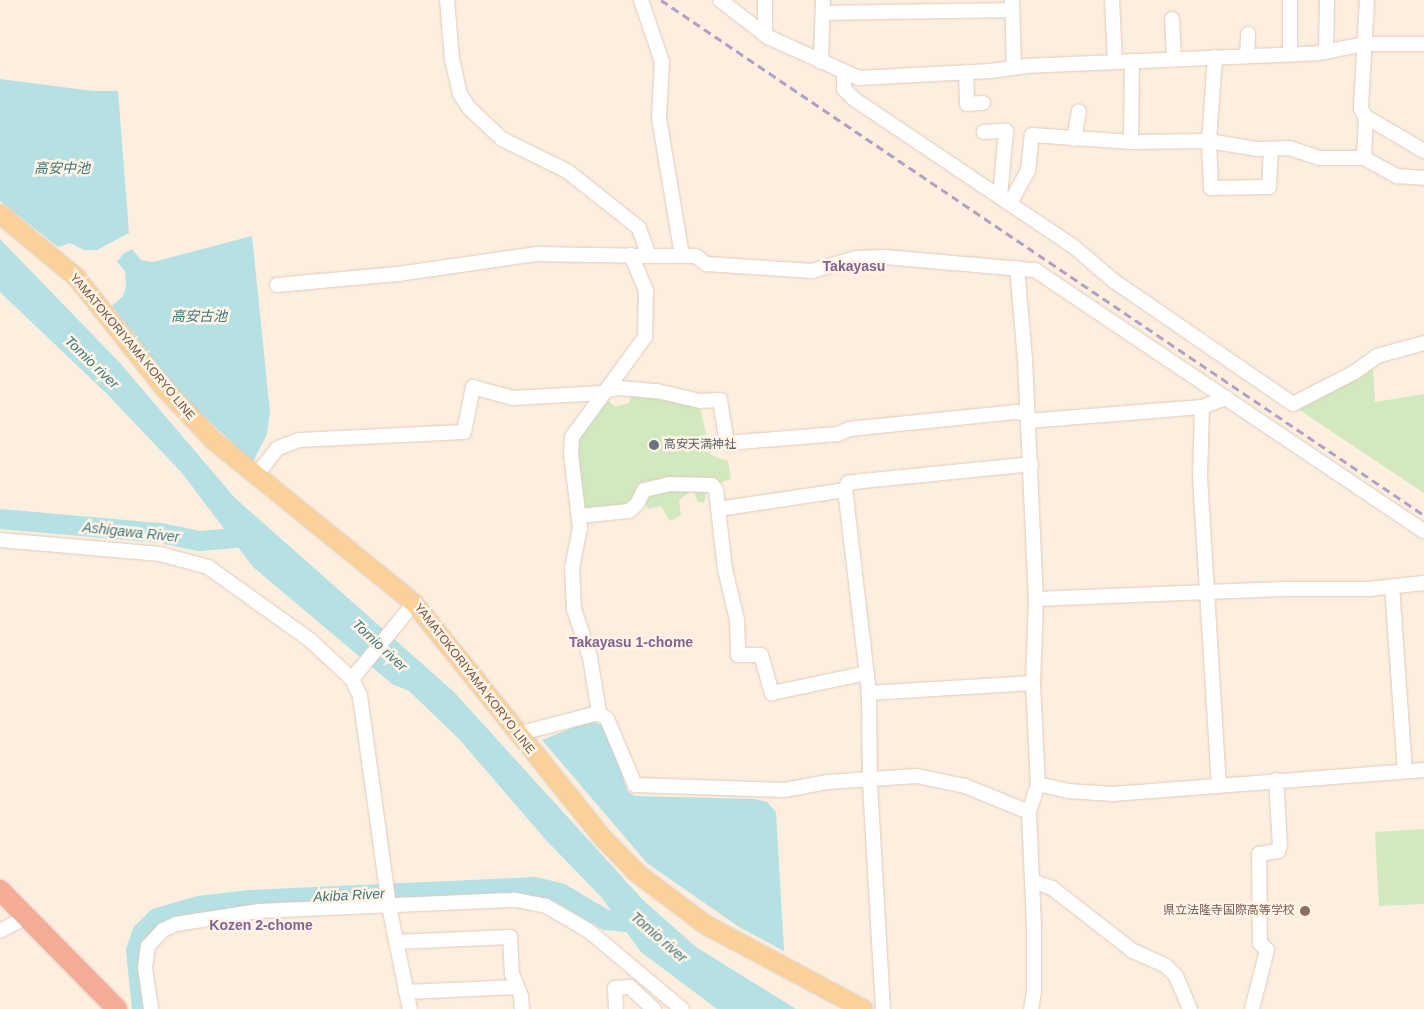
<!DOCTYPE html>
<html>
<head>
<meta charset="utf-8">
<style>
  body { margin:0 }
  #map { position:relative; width:1424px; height:1009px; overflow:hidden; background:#fcefe0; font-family:Arial,"Noto Sans JP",sans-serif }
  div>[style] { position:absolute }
  .green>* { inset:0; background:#d2e8bf }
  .water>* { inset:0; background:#b5e0e4 }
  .river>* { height:20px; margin:-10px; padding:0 10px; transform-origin:10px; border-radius:10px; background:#b5e0e4 }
  .roads { filter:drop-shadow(0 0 1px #dfcbbc) drop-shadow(0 0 1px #dfcbbc) }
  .minor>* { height:14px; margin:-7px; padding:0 7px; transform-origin:7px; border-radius:7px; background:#fff }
  .major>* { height:18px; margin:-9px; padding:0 9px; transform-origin:9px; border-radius:9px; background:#fad198 }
  .highway>* { height:20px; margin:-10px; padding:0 10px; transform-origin:10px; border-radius:10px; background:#f6ab97 }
  .rail>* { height:3px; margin-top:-1.5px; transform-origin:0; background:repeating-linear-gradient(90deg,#b1a0c4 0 8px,transparent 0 13px) }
  .dots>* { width:14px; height:14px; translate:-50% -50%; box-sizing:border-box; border:2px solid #fff4e5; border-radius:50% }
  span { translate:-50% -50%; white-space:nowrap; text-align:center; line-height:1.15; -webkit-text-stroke:5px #fff4e5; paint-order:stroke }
  .street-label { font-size:12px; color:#725548 }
  .worship-label { font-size:12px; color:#5b616d }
  .left { translate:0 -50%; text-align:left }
  .education-label { font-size:12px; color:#785e54 }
  .right { translate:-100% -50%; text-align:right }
  .water-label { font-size:14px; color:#3f777f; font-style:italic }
  .neighbourhood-label { font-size:14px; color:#826395; font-weight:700 }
</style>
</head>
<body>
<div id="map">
  <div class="green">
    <i style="clip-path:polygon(1373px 369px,1375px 402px,1424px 394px,1424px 493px,1295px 407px)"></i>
    <i style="clip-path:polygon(632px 396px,699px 403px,711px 455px,728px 461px,731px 479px,720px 483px,711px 476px,704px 503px,698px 502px,693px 490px,679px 500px,681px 515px,670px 521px,661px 506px,648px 509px,639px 492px,623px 508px,581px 512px,576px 451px,580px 438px,608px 400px,615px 407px,629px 403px)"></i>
    <i style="clip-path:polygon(1424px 829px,1424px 904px,1379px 906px,1375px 832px)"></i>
  </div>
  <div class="water">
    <i style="clip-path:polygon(0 79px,93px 91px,118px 91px,129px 233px,97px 250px,84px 250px,70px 243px,58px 247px,0 201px)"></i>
    <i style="clip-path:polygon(252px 236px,270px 412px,267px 434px,253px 462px,180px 394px,112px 306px,123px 296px,126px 286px,125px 271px,117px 262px,123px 254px,132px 249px,141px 260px,153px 262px)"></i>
    <i style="clip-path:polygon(0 239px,120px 363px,235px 498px,454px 692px,643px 900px,696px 947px,796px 1009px,717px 1009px,641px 952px,602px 898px,546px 840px,459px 739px,409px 691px,392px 684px,253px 567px,182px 473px,108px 395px,0 292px)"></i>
    <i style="clip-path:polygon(590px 721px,605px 726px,628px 792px,635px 796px,755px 799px,767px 802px,776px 812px,784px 951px,739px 927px,647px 863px,542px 740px)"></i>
  </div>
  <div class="river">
    <i style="left:0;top:519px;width:162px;rotate:5deg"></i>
    <i style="left:161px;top:533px;width:40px;rotate:12deg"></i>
    <i style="left:200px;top:541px;width:60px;rotate:-4.8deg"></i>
    <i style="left:142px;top:1009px;width:58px;rotate:-95.9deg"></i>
    <i style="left:136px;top:951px;width:19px;rotate:-72deg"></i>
    <i style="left:142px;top:933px;width:21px;rotate:-45deg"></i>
    <i style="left:157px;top:918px;width:44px;rotate:-15.9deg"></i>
    <i style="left:199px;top:906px;width:51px;rotate:-6.7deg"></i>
    <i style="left:250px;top:900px;width:284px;rotate:-2.6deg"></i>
    <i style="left:534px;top:887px;width:27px;rotate:13deg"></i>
    <i style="left:560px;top:893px;width:53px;rotate:30.4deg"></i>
    <i style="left:606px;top:920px;width:18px;rotate:6deg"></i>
    <i style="left:624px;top:922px;width:10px;rotate:-29deg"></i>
  </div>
  <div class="roads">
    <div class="minor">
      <i style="left:641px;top:0;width:65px;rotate:71.3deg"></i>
      <i style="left:662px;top:62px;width:56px;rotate:93.1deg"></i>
      <i style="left:659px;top:118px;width:140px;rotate:80.5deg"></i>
      <i style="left:720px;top:0;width:61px;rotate:37.6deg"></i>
      <i style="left:768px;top:37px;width:100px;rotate:24.3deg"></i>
      <i style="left:859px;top:78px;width:132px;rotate:-3deg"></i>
      <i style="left:991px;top:71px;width:34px;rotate:-8deg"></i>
      <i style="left:1025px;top:66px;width:293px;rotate:-2.5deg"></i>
      <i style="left:1318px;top:53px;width:48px;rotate:-10.8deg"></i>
      <i style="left:1365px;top:44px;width:59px"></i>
      <i style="left:765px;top:0;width:35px;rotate:90deg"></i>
      <i style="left:1012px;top:0;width:67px;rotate:88.3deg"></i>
      <i style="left:1112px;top:0;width:62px;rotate:87.2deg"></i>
      <i style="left:1367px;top:0;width:109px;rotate:93.2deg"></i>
      <i style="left:1361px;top:109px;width:9px;rotate:58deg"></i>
      <i style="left:1366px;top:117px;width:67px;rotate:30.4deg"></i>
      <i style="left:823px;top:13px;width:189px;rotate:-0.9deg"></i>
      <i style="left:1172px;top:19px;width:40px;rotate:87.1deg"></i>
      <i style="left:1326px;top:52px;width:52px;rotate:-88.9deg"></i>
      <i style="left:1290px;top:54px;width:54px;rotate:-90deg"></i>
      <i style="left:1247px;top:56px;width:22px;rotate:-87deg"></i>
      <i style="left:1215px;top:57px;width:84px;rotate:94.1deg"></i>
      <i style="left:1209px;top:141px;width:47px;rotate:87.6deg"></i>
      <i style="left:1211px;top:188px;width:58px;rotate:-1deg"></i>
      <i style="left:1269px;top:187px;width:38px;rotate:-87deg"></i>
      <i style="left:821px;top:62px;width:62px;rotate:-88.2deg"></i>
      <i style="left:844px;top:72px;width:17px;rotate:90deg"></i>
      <i style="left:844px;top:89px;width:14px;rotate:45deg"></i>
      <i style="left:854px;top:99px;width:264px;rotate:33.9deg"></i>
      <i style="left:1073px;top:246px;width:54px;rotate:40.5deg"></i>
      <i style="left:1114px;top:281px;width:217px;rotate:34.5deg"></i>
      <i style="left:1293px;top:404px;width:70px;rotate:-27.3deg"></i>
      <i style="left:1355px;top:372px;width:27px;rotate:-36deg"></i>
      <i style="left:1377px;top:356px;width:49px;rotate:-15.5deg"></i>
      <i style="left:966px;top:72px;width:32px;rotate:88deg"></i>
      <i style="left:967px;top:104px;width:16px;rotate:-4deg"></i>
      <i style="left:984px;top:132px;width:22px;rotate:-3deg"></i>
      <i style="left:1006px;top:131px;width:66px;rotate:95.2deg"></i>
      <i style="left:1074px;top:139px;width:28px;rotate:-80deg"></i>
      <i style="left:1131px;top:142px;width:81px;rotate:-89.3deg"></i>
      <i style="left:1364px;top:158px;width:41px;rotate:-87.2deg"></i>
      <i style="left:1010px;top:203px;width:37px;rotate:-61deg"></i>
      <i style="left:1028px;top:171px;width:36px;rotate:-84deg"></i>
      <i style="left:1032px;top:135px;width:99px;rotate:4deg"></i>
      <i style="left:1131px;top:142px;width:78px;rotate:-0.7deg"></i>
      <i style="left:1209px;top:141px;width:49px;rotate:9.5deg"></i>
      <i style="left:1257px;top:149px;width:32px;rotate:-2deg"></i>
      <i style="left:1289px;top:148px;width:32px;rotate:18deg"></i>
      <i style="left:1319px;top:158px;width:45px"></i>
      <i style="left:1364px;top:158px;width:38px;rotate:29deg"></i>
      <i style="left:1397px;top:176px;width:27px;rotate:4deg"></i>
      <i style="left:631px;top:255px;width:39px;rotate:67deg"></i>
      <i style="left:646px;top:291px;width:46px;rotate:91.2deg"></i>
      <i style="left:645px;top:337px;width:124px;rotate:126.1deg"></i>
      <i style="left:572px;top:437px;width:17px;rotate:93deg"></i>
      <i style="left:571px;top:454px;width:75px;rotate:83.1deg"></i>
      <i style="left:580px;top:528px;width:41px;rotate:101.3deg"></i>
      <i style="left:572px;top:568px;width:41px;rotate:87.2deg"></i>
      <i style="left:574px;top:609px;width:51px;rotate:71.6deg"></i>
      <i style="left:590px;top:657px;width:57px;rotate:80.9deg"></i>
      <i style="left:599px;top:713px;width:10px;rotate:37deg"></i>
      <i style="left:607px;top:719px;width:72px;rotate:67deg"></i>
      <i style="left:635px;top:785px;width:149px;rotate:1.9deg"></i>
      <i style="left:784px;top:790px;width:45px;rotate:-10.3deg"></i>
      <i style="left:828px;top:782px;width:89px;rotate:-3.9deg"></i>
      <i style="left:917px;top:776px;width:49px;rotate:11.8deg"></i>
      <i style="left:965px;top:786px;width:69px;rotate:22.1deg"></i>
      <i style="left:649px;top:256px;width:47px"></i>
      <i style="left:696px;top:256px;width:13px;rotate:39deg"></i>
      <i style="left:706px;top:264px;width:106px;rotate:3.8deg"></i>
      <i style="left:812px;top:271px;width:46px;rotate:-16.5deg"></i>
      <i style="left:856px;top:258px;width:29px;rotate:-2deg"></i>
      <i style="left:885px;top:257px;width:151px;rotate:5deg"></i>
      <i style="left:1035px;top:270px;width:468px;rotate:33.9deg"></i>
      <i style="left:1017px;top:268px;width:91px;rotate:85deg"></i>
      <i style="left:1025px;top:359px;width:240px;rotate:87.4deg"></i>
      <i style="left:1036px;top:599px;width:84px;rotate:92deg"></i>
      <i style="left:1033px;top:683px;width:101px;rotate:87.2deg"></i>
      <i style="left:1038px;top:784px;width:29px;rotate:108deg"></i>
      <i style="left:1029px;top:812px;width:116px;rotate:87.5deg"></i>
      <i style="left:1034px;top:928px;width:63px;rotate:90deg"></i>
      <i style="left:1034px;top:991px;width:18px;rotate:99deg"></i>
      <i style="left:277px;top:285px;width:121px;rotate:-5.2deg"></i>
      <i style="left:398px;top:274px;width:139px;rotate:-8.2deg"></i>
      <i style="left:536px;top:254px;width:113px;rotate:1deg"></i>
      <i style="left:649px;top:256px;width:30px;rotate:-110deg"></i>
      <i style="left:639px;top:228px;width:92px;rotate:-141.6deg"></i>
      <i style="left:567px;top:171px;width:72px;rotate:-153.8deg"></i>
      <i style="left:502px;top:139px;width:45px;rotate:-136.8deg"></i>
      <i style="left:469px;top:108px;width:17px;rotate:-123deg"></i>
      <i style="left:460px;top:94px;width:37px;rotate:-103deg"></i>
      <i style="left:452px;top:58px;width:58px;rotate:-94.9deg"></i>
      <i style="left:607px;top:390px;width:12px;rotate:-9deg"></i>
      <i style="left:619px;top:388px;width:38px;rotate:5deg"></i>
      <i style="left:657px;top:391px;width:44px;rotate:13.1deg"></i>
      <i style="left:700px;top:401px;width:20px;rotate:-3deg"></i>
      <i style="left:720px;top:400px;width:44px;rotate:80.8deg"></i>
      <i style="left:727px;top:443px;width:111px;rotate:-4.6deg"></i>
      <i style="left:838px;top:434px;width:12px;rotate:-24deg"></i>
      <i style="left:849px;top:429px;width:167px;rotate:-5.8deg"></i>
      <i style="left:1015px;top:412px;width:13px;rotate:9deg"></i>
      <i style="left:1202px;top:407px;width:70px;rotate:91.6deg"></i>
      <i style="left:1200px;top:477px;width:308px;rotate:86.5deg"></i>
      <i style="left:1028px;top:421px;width:175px;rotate:-4.6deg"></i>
      <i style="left:1202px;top:407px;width:26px;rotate:-21deg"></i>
      <i style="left:255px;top:477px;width:37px;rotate:-52deg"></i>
      <i style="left:278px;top:448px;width:22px;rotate:-21deg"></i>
      <i style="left:299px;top:440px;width:165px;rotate:-2.8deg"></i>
      <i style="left:464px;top:432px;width:46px;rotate:-78.7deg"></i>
      <i style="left:473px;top:387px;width:41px;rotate:15.4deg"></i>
      <i style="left:513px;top:398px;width:90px;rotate:-3.2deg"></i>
      <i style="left:718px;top:509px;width:128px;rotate:-8.5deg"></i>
      <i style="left:579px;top:516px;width:50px;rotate:-5.7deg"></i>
      <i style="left:629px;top:511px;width:11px;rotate:-41deg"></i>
      <i style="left:637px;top:504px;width:16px;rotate:-63deg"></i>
      <i style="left:644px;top:490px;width:26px;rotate:-13deg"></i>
      <i style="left:669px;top:484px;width:43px;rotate:1.3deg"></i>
      <i style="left:712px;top:485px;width:6px;rotate:51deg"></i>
      <i style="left:716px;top:490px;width:80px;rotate:83.5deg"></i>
      <i style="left:725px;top:569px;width:52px;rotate:76.8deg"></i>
      <i style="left:737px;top:620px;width:35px;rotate:88deg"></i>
      <i style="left:738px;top:655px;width:23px"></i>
      <i style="left:761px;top:655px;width:40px;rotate:74deg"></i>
      <i style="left:772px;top:693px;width:97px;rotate:-11.9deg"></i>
      <i style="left:0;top:540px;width:161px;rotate:5deg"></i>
      <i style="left:160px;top:554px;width:50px;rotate:15.2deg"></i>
      <i style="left:208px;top:567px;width:125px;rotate:35.6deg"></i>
      <i style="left:310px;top:640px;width:57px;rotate:42.9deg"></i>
      <i style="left:352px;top:679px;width:19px;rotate:65deg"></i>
      <i style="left:360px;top:696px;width:212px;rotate:82.1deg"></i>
      <i style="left:389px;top:906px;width:105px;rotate:78.5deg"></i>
      <i style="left:1392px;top:586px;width:185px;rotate:86deg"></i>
      <i style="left:1036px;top:599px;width:253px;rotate:-2.3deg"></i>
      <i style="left:1289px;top:589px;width:80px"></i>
      <i style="left:1369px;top:589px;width:55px;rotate:-6.2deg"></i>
      <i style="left:352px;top:679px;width:98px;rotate:-50.8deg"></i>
      <i style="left:869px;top:693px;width:164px;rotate:-3.5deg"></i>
      <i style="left:517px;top:734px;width:85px;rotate:-14.4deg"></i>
      <i style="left:1038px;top:784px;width:31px;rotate:13deg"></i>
      <i style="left:1068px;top:791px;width:45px;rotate:3.8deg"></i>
      <i style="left:1113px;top:794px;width:312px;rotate:-4.4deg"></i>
      <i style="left:1032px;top:881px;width:21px;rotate:19deg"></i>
      <i style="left:1052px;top:888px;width:103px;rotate:37.9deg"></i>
      <i style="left:1133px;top:951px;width:36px;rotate:24deg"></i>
      <i style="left:1166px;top:966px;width:14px;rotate:45deg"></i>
      <i style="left:1176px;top:976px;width:36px;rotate:67deg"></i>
      <i style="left:0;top:931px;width:30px;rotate:-28deg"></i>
      <i style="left:396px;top:942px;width:114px;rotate:-2.5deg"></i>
      <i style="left:510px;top:937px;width:37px;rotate:87deg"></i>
      <i style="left:512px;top:974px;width:24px;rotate:68deg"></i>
      <i style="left:521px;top:996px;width:13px;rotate:86deg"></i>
      <i style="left:406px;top:992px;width:111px;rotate:-2.6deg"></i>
      <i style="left:151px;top:1009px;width:42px;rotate:-98.1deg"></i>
      <i style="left:145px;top:967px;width:21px;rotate:-82deg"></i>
      <i style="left:148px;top:946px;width:22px;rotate:-47deg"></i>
      <i style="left:163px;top:930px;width:14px;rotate:-25deg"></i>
      <i style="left:176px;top:924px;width:84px;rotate:-8.9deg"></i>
      <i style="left:259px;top:911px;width:257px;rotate:-2.5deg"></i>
      <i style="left:516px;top:900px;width:31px;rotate:11deg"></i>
      <i style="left:546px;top:906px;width:50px;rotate:30.2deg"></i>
      <i style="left:589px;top:931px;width:121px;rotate:40deg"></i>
      <i style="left:616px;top:1009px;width:21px;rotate:-93deg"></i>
      <i style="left:615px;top:988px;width:15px;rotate:-4deg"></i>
      <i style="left:630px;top:987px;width:33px;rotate:43deg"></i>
      <i style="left:883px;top:1009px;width:228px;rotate:-93.3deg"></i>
      <i style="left:870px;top:781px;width:88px;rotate:-90.7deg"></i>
      <i style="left:869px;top:693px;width:204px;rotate:-96.7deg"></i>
      <i style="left:845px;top:490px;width:8px;rotate:-67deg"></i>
      <i style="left:848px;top:483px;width:14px;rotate:-8deg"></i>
      <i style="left:862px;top:481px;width:170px;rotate:-5.7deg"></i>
      <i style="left:1252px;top:1009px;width:61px;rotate:-75.7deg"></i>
      <i style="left:1267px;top:950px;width:10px;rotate:-135deg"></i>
      <i style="left:1260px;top:943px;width:89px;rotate:-90.6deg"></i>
      <i style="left:1259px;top:854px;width:19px;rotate:-9deg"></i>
      <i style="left:1278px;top:851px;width:6px;rotate:-72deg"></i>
      <i style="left:1280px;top:845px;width:65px;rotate:-93.5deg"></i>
    </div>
    <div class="major">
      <i style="left:0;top:214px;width:99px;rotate:39.7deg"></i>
      <i style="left:76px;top:277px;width:142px;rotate:51.6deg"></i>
      <i style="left:164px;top:388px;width:73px;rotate:46.7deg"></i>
      <i style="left:214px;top:441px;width:257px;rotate:39deg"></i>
      <i style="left:414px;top:603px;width:303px;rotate:51.2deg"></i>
      <i style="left:604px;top:839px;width:49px;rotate:45.8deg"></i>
      <i style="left:638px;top:874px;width:85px;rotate:36.9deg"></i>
      <i style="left:706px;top:925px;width:178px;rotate:28.1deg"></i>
    </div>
    <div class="highway">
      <i style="left:0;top:890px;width:167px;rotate:45.5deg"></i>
    </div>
  </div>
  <div class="rail">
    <i style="left:661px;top:0;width:921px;rotate:34.02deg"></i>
  </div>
  <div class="dots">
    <i style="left:654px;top:445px;background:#6b7280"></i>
    <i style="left:1305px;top:911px;background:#8d6e63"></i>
  </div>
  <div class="street-label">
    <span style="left:132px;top:347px;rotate:50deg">YAMATOKORIYAMA KORYO LINE</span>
    <span style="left:474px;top:679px;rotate:52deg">YAMATOKORIYAMA KORYO LINE</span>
  </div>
  <div class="worship-label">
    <span class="left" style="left:664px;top:445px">高安天満神社</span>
  </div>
  <div class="education-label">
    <span class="right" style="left:1295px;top:911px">県立法隆寺国際高等学校</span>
  </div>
  <div class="water-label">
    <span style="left:62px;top:168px">高安中池</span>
    <span style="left:199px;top:316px">高安古池</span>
    <span style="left:92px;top:362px;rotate:44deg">Tomio river</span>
    <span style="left:131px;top:532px;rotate:6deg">Ashigawa River</span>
    <span style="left:380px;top:645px;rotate:43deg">Tomio river</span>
    <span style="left:349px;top:895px;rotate:-3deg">Akiba River</span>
    <span style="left:659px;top:937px;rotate:41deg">Tomio river</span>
  </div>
  <div class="neighbourhood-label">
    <span style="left:854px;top:266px">Takayasu</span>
    <span style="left:631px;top:642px">Takayasu 1-chome</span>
    <span style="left:261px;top:925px">Kozen 2-chome</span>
  </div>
</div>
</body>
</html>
